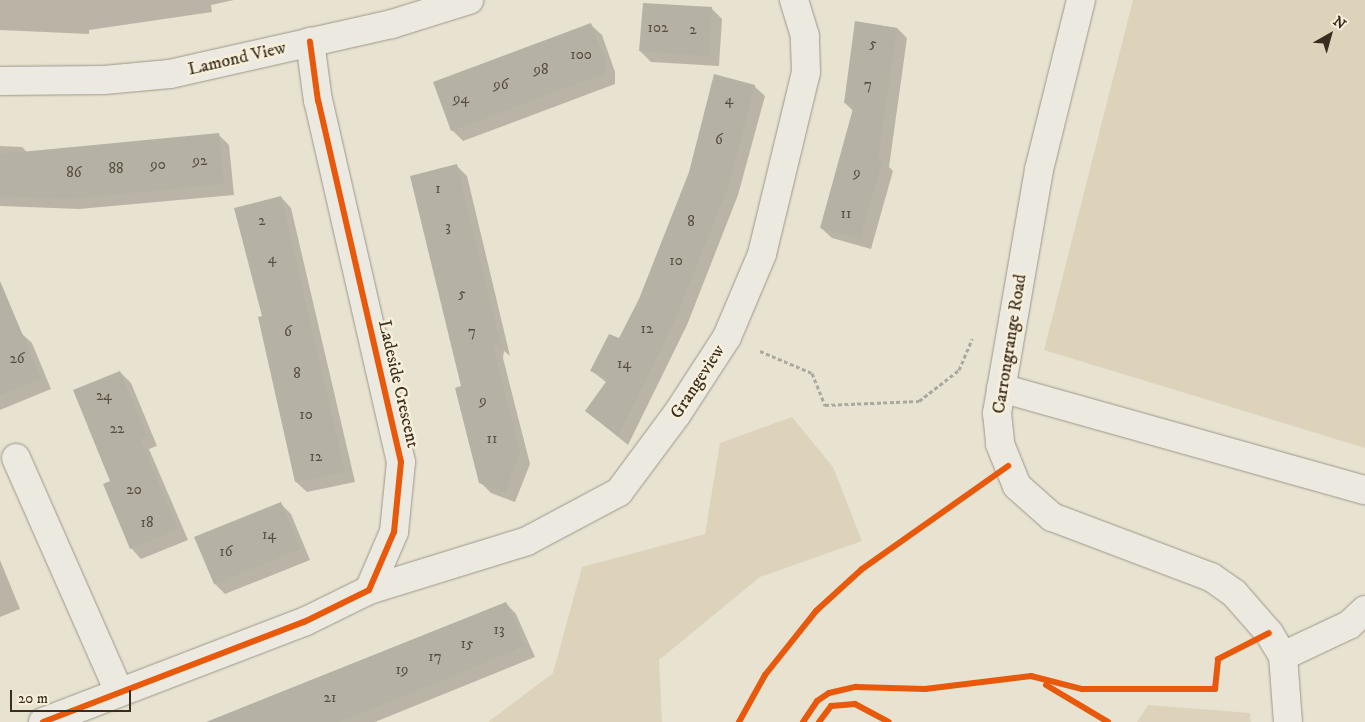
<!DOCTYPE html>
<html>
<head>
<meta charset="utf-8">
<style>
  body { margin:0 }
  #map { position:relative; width:1365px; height:722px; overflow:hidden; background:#e8e2d0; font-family:"IM FELL DW Pica",serif }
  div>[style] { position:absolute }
  .green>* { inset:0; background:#ddd3bb }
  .shadow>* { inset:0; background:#0003 }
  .building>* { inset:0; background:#b6b1a5 }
  .path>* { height:3px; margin-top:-1.5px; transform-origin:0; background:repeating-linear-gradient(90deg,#aca8a0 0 4px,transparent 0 6.5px) }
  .roads { filter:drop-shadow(0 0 1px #9c978b) drop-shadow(0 0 1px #9c978b) }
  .minor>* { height:28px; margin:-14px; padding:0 14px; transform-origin:14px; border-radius:14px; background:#ece9e0 }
  .cycleway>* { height:6px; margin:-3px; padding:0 3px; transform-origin:3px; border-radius:3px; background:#e8590c }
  span { translate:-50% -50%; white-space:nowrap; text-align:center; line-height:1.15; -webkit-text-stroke:5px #f7efd9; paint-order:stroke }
  .number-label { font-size:15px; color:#594d40 }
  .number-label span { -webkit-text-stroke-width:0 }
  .street-label { font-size:18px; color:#3a2c1e }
  .north { position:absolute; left:1305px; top:10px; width:50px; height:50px; -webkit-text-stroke:4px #f7efd9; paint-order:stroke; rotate:38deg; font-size:14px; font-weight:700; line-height:20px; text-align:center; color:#3a2c1e }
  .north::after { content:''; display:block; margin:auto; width:18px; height:22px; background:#3a2c1e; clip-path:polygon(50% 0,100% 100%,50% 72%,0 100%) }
  .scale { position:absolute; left:10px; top:690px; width:121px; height:22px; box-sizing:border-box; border:2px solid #3a2c1e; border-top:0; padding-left:6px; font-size:15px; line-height:18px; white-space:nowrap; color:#3a2c1e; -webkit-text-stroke:4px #f7efd9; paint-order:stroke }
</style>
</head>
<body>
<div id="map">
  <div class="green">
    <i style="clip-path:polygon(1133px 0,1365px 0,1365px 448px,1044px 350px)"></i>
    <i style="clip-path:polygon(792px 417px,833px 467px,862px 541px,760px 577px,659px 660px,662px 722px,488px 722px,553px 673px,582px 567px,705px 534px,720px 443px)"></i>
    <i style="clip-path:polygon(1148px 705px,1250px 713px,1251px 722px,1137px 722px)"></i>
  </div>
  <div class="shadow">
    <i style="clip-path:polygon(0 0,234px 0,211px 5px,212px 12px,89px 30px,89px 34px,0 30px)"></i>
    <i style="clip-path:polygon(711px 8px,722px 19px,719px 66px,651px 62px,640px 51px)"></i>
    <i style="clip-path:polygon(857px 22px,897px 28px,907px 38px,889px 167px,893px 171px,871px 249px,832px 238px,821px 228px,854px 112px,845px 103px)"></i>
    <i style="clip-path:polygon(591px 25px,602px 35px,615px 72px,615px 84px,463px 141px,452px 130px)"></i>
    <i style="clip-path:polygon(754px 86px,765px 96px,738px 195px,687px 325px,628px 445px,586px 411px,607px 383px,592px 371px,620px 340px)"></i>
    <i style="clip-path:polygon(218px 134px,229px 145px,234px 195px,79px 209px,0 206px,0 146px,22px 147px,28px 153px)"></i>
    <i style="clip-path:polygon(456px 165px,467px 176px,510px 356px,504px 351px,503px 358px,530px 464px,515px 502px,491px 493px,480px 482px,463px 387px)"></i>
    <i style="clip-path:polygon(281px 197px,291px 208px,355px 482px,307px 492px,296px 482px,259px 318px,263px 317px)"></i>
    <i style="clip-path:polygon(21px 333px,32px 343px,51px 389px,0 410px,0 342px)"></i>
    <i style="clip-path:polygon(120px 372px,131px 383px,157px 446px,149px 449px,188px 540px,141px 559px,131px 548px,112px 482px)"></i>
    <i style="clip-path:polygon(281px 504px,291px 514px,310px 560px,225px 594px,215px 584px,196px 538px)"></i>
    <i style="clip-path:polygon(0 560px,20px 609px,0 617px)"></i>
    <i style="clip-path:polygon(506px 603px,516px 614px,535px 657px,375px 722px,212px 722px)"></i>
  </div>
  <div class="building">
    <i style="clip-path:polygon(643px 3px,712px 7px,709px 56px,639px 51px)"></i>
    <i style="clip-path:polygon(855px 21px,897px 28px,878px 158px,883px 159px,860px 239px,820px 228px,854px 105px,844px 103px)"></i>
    <i style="clip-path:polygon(591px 23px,605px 60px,605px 73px,451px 131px,433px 82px)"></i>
    <i style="clip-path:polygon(714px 74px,755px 85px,729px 185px,677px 315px,618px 436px,585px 411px,608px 379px,590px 371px,609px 334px,619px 338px,639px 299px,689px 172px)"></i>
    <i style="clip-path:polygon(219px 133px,224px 184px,68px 199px,0 196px,0 154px)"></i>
    <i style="clip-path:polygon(457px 164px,501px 347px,494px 342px,493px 347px,520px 452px,505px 493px,479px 483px,455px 388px,461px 386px,410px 176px)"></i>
    <i style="clip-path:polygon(281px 196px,345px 472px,295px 482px,258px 317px,262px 316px,234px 208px)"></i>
    <i style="clip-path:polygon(0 281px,41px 378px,0 395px)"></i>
    <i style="clip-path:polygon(120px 371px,147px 436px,140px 439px,178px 529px,130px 549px,103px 484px,110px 481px,73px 390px)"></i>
    <i style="clip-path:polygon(281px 502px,300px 549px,214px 584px,194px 537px)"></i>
    <i style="clip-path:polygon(506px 602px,525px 646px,396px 699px,338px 722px,206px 722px)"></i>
  </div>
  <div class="path">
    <i style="left:760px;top:351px;width:56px;rotate:22.9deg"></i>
    <i style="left:812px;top:373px;width:35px;rotate:68deg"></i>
    <i style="left:825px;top:405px;width:94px;rotate:-2.4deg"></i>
    <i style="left:919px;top:401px;width:51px;rotate:-37.8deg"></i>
    <i style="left:959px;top:370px;width:34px;rotate:-67deg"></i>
  </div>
  <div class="roads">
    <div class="minor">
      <i style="left:1081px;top:0;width:175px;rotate:103.9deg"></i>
      <i style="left:1039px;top:170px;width:247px;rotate:99.8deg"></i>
      <i style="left:997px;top:413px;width:31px;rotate:84deg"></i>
      <i style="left:1000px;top:444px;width:45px;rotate:68deg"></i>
      <i style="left:1017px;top:486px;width:47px;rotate:41.5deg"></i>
      <i style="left:1052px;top:517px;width:170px;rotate:20.7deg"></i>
      <i style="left:1211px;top:577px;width:28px;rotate:35deg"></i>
      <i style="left:1234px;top:593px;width:53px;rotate:48.8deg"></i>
      <i style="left:1269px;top:633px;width:27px;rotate:59deg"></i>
      <i style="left:1283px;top:656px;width:66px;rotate:85.7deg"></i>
      <i style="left:0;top:81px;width:104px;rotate:-0.6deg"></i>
      <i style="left:104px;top:80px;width:66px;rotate:-5.2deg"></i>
      <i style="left:170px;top:74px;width:228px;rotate:-12.7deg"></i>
      <i style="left:392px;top:24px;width:81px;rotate:-17.3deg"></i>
      <i style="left:1001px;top:388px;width:378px;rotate:15.7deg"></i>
      <i style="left:16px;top:458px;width:256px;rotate:66.2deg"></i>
      <i style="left:369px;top:590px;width:165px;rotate:-17.2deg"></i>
      <i style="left:527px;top:541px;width:104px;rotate:-28deg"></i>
      <i style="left:619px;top:492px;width:97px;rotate:-53.4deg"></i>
      <i style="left:677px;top:414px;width:92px;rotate:-57deg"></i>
      <i style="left:727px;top:337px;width:90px;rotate:-67.1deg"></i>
      <i style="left:762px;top:254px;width:187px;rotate:-76.4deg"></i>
      <i style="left:806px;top:72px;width:36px;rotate:-92deg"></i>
      <i style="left:805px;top:36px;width:38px;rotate:-107deg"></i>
      <i style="left:1283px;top:656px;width:73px;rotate:-25.2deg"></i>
      <i style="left:1349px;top:625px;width:22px;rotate:-43deg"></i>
      <i style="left:43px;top:722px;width:280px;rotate:-21deg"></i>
      <i style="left:304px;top:622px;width:72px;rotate:-26.2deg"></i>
      <i style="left:369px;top:590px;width:63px;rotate:-66.7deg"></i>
      <i style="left:394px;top:532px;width:70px;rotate:-84.3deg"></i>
      <i style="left:401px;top:462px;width:370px;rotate:-102.9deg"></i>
      <i style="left:318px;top:101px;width:60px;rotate:-97.7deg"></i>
    </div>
  </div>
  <div class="cycleway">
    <i style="left:1046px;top:685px;width:72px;rotate:30.8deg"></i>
    <i style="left:43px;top:722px;width:280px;rotate:-21deg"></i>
    <i style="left:304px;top:622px;width:72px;rotate:-26.2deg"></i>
    <i style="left:369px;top:590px;width:63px;rotate:-66.7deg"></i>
    <i style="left:394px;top:532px;width:70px;rotate:-84.3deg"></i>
    <i style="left:401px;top:462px;width:370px;rotate:-102.9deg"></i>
    <i style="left:318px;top:101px;width:60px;rotate:-97.7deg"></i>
    <i style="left:739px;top:722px;width:54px;rotate:-61deg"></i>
    <i style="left:765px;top:675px;width:82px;rotate:-51.4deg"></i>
    <i style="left:816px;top:611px;width:62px;rotate:-42.4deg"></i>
    <i style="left:862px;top:569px;width:179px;rotate:-35.2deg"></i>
    <i style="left:803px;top:722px;width:25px;rotate:-56deg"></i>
    <i style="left:817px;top:701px;width:14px;rotate:-34deg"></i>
    <i style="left:829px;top:693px;width:28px;rotate:-13deg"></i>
    <i style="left:856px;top:687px;width:69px;rotate:1.7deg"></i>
    <i style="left:925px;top:689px;width:107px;rotate:-7deg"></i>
    <i style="left:1031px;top:676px;width:53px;rotate:14.3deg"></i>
    <i style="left:1082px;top:689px;width:133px"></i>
    <i style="left:1215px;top:689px;width:30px;rotate:-84deg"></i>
    <i style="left:1218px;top:659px;width:57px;rotate:-27deg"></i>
    <i style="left:819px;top:722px;width:20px;rotate:-53deg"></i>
    <i style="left:831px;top:706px;width:24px;rotate:-5deg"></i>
    <i style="left:855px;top:704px;width:38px;rotate:28deg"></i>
  </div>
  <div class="number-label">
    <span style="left:658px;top:28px">102</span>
    <span style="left:693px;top:30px">2</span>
    <span style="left:873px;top:44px">5</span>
    <span style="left:581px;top:55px">100</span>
    <span style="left:541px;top:70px">98</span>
    <span style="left:501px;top:85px">96</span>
    <span style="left:868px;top:85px">7</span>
    <span style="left:461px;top:99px">94</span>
    <span style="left:729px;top:100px">4</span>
    <span style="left:719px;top:140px">6</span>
    <span style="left:200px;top:161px">92</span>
    <span style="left:158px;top:165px">90</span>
    <span style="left:116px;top:169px">88</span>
    <span style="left:74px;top:173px">86</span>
    <span style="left:857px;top:173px">9</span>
    <span style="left:438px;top:189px">1</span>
    <span style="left:846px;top:214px">11</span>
    <span style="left:262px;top:221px">2</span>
    <span style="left:691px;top:222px">8</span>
    <span style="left:448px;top:227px">3</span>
    <span style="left:272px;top:259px">4</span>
    <span style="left:676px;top:261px">10</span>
    <span style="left:462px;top:294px">5</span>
    <span style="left:647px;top:329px">12</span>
    <span style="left:288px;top:332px">6</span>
    <span style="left:472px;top:332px">7</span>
    <span style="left:17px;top:359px">26</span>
    <span style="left:624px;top:364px">14</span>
    <span style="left:297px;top:374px">8</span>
    <span style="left:104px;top:396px">24</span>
    <span style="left:483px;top:401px">9</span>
    <span style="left:306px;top:415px">10</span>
    <span style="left:117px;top:429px">22</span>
    <span style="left:492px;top:439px">11</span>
    <span style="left:316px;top:457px">12</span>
    <span style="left:134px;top:490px">20</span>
    <span style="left:147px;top:523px">18</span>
    <span style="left:269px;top:535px">14</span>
    <span style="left:226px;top:552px">16</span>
    <span style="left:499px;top:630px">13</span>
    <span style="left:467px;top:644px">15</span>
    <span style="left:435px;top:657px">17</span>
    <span style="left:402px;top:670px">19</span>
    <span style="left:330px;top:698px">21</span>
  </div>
  <div class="street-label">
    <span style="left:237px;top:59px;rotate:-13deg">Lamond View</span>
    <span style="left:1010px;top:344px;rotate:-81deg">Carrongrange Road</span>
    <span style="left:698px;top:382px;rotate:-57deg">Grangeview</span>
    <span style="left:398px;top:384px;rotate:77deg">Ladeside Crescent</span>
  </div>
  <div class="north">N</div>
  <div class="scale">20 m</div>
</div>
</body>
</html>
